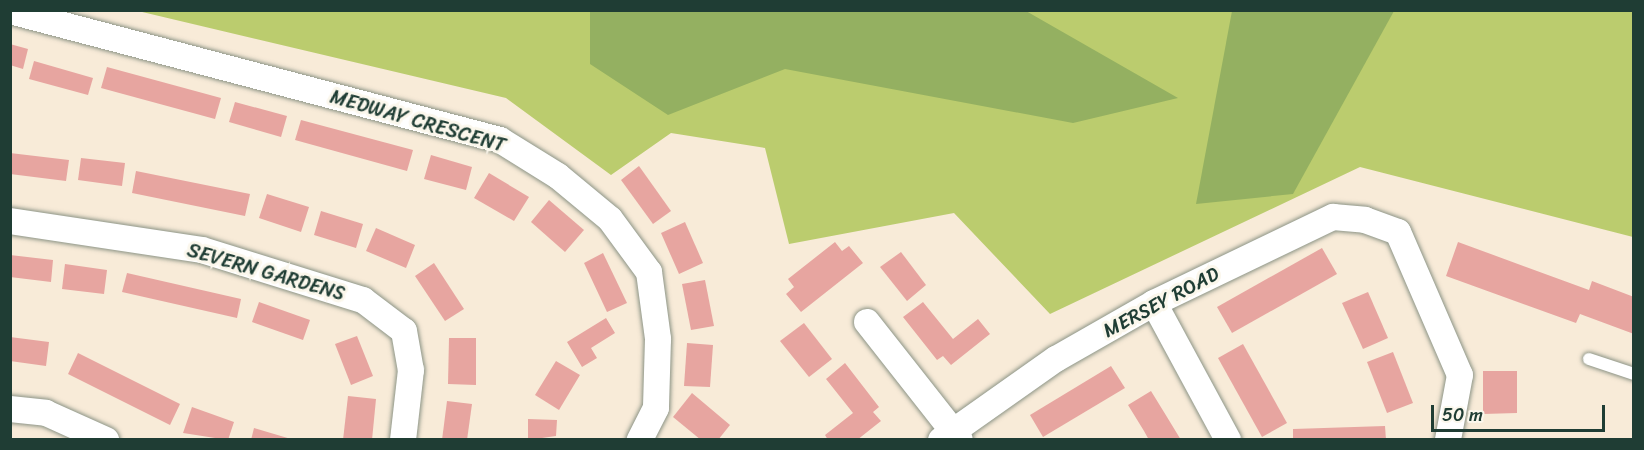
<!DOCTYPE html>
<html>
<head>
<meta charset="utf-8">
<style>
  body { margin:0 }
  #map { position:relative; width:1644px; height:450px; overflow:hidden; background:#f8ebd8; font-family:Sriracha,sans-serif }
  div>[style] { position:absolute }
  .green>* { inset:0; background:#bbcc6e }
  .forest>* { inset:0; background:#94b061 }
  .building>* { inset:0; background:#e7a5a0 }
  .roads { filter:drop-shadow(0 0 2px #8c9486) drop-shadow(0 0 2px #8c9486) }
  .service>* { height:12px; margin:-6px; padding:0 6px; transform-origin:6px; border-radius:6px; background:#fff }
  .minor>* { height:26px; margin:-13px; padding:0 13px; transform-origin:13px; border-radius:13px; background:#fff }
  span { translate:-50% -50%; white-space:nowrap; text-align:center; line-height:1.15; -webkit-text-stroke:6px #fbf7ec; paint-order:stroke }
  .street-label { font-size:20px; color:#1f3d34 }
  .frame { position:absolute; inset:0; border:12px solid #1f3d34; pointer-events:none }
  .scale { position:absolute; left:1431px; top:405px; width:174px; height:27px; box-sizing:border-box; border:3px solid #1f3d34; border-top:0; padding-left:8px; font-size:18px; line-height:21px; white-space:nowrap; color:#1f3d34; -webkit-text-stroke:4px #fbf7ec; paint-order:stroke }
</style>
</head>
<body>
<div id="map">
  <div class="green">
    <i style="clip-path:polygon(138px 11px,1633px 11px,1633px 237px,1360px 167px,1050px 314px,954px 213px,789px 244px,765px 148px,671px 133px,611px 175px,506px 98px)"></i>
  </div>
  <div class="forest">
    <i style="clip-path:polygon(590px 11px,1026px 11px,1178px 98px,1073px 123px,785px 69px,668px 115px,590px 64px)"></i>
    <i style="clip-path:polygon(1232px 11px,1394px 11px,1293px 194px,1196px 204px)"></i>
  </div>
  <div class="building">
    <i style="clip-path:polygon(10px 44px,28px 49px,23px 69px,10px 65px)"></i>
    <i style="clip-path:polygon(34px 61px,93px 78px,88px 95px,29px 79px)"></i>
    <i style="clip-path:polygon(107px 67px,221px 98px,215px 119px,101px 88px)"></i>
    <i style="clip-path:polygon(235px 102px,287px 116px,281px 137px,229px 122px)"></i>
    <i style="clip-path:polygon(301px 120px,413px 150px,407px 171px,295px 140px)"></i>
    <i style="clip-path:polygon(10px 153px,69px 160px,66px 181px,10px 174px)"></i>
    <i style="clip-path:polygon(431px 155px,472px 167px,466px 190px,424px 179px)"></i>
    <i style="clip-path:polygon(81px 158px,125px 163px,122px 186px,78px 180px)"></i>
    <i style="clip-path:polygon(639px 166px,671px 211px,653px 224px,621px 180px)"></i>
    <i style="clip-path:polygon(136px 171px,250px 194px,245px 216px,132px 193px)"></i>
    <i style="clip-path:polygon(489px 173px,529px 197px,514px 221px,474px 198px)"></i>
    <i style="clip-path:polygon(267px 194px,309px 207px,301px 232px,259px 218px)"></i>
    <i style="clip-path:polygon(549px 200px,584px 230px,565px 252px,531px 222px)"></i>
    <i style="clip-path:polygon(321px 211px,363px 224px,356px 248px,314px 235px)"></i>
    <i style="clip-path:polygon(685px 222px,703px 263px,679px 274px,661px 233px)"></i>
    <i style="clip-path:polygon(376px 228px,415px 245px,406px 268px,366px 251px)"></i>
    <i style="clip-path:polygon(835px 242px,842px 251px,849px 246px,863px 263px,801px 312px,786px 294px,794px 287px,788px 279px)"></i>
    <i style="clip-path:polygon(1458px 242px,1589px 290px,1592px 281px,1634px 297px,1634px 334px,1580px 314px,1576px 323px,1446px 276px)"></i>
    <i style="clip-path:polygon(1322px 248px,1337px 274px,1232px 333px,1217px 307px)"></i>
    <i style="clip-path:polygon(901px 252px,926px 285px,907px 301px,880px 267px)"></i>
    <i style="clip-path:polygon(603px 253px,627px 303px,607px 312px,584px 263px)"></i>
    <i style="clip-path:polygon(10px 255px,53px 260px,51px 282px,10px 277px)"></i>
    <i style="clip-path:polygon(434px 263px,464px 309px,445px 321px,415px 276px)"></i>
    <i style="clip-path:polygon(65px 264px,107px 270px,104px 294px,62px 289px)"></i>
    <i style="clip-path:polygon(127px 273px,241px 299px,237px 318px,122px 292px)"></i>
    <i style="clip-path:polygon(705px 280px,714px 326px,691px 330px,682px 284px)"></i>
    <i style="clip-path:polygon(1368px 292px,1388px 338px,1363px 349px,1342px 303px)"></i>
    <i style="clip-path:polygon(259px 302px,310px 320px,303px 340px,252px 322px)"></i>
    <i style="clip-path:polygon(923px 302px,953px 339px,978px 319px,990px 334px,951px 365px,943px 356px,937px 360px,903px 317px)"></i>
    <i style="clip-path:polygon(606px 318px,615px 333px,591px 348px,597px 358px,582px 367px,567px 342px)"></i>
    <i style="clip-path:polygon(804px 323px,832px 359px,809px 377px,780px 341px)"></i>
    <i style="clip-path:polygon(357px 336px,373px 376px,351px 385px,335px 344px)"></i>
    <i style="clip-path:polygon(10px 337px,49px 342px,46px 366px,10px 361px)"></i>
    <i style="clip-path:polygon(449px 338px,476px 338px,476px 385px,448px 384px)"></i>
    <i style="clip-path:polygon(687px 343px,713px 345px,710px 387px,684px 386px)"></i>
    <i style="clip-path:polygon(1243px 344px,1287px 423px,1262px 437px,1218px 358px)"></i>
    <i style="clip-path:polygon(1393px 352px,1413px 403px,1387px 413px,1367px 362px)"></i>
    <i style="clip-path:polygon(78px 353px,180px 404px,170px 425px,68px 374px)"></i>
    <i style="clip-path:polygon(556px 361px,580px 375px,559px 410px,535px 395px)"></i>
    <i style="clip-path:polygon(845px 363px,879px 407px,873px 412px,881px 421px,857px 440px,828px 440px,825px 435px,853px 413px,826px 379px)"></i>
    <i style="clip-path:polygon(1111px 366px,1125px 388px,1043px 437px,1030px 415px)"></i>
    <i style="clip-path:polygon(1483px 371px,1517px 371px,1517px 413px,1483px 414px)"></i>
    <i style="clip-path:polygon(1151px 391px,1167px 417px,1181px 440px,1149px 440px,1144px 431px,1128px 405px)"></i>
    <i style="clip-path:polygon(692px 393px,730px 425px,718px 440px,701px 440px,673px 417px)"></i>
    <i style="clip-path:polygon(348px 396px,376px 399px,372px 440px,343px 440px)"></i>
    <i style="clip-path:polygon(447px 401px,472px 404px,467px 440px,442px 440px)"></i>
    <i style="clip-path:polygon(192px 407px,234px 422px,228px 440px,183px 433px)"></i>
    <i style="clip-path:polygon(528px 419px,557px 420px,556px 436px,528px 440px)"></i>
    <i style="clip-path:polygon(1385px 426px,1386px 440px,1293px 440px,1293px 429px)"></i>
    <i style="clip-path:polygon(254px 428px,291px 439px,291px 440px,251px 440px)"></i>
  </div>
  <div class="roads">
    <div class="service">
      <i style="left:1589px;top:359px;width:47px;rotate:18.4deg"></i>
    </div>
    <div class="minor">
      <i style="left:10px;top:11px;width:507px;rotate:14.75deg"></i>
      <i style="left:500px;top:140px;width:68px;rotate:31.8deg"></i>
      <i style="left:558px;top:176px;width:67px;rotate:39.6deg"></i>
      <i style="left:610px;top:219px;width:66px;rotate:53.7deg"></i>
      <i style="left:649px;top:272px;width:68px;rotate:82.3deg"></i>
      <i style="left:658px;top:339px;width:69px;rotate:91.7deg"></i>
      <i style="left:656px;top:408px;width:36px;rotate:117deg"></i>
      <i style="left:10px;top:221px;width:194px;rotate:8.6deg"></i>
      <i style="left:202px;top:250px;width:169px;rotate:17.3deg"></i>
      <i style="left:363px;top:300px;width:51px;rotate:37.1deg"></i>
      <i style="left:404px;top:331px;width:40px;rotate:80deg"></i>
      <i style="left:411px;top:370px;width:70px;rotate:96.5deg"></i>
      <i style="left:1154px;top:303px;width:156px;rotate:61.6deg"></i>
      <i style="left:867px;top:322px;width:150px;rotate:51.8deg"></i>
      <i style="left:10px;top:409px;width:36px;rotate:6deg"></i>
      <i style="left:46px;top:413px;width:66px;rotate:24.2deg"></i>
      <i style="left:941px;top:440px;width:141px;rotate:-35.2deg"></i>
      <i style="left:1056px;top:359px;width:113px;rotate:-29.7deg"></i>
      <i style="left:1154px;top:303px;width:199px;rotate:-25.7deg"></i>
      <i style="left:1333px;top:217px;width:32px;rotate:5deg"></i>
      <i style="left:1365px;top:220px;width:35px;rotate:20deg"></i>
      <i style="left:1398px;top:232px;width:156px;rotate:66.6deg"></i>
      <i style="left:1460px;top:375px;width:66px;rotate:100.5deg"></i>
    </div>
  </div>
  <div class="street-label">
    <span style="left:418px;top:121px;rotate:16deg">MEDWAY CRESCENT</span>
    <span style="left:266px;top:272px;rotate:16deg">SEVERN GARDENS</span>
    <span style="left:1161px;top:302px;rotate:-28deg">MERSEY ROAD</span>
  </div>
  <div class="frame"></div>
  <div class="scale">50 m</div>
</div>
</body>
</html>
